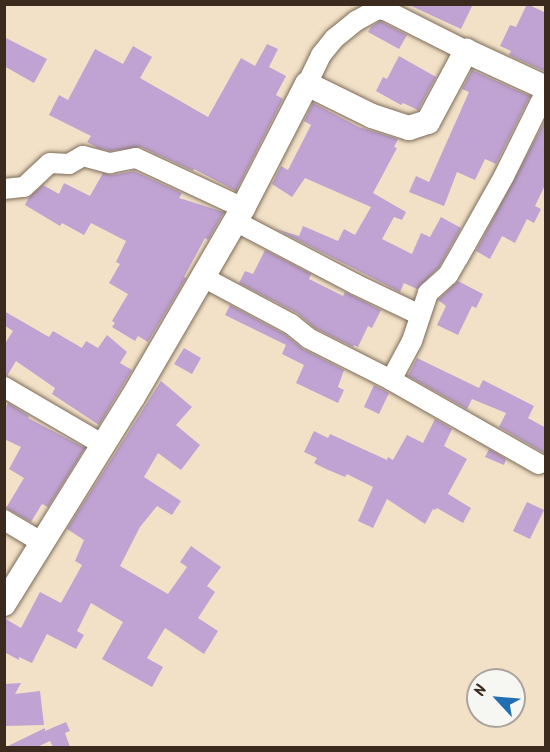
<!DOCTYPE html>
<html>
<head>
<meta charset="utf-8">
<style>
  body { margin:0 }
  #map { position:relative; width:550px; height:752px; overflow:hidden; background:#f2e1c6; font-family:Kalam,sans-serif }
  div>[style] { position:absolute }
  .building>* { inset:0; background:#c0a3d3 }
  .roads { filter:drop-shadow(0 0 2px #7b6a59) drop-shadow(0 0 2px #7b6a59) }
  .minor>* { height:20px; margin:-10px; padding:0 10px; transform-origin:10px; border-radius:10px; background:#fff }
  .tertiary>* { height:24px; margin:-12px; padding:0 12px; transform-origin:12px; border-radius:12px; background:#fff }
  span { translate:-50% -50%; white-space:nowrap; text-align:center; line-height:1.15; -webkit-text-stroke:4.5px #f6f6f2; paint-order:stroke }
  .frame { position:absolute; inset:0; border:6px solid #3b2a1e; pointer-events:none }
  .north { position:absolute; left:466px; top:668px; width:60px; height:60px; box-sizing:border-box; background:#f6f6f2; border:2px solid #aba49d; border-radius:50%; rotate:296deg; font-size:16px; font-weight:700; line-height:24px; text-align:center; color:#3b2a1e }
  .north::after { content:''; display:block; margin:auto; width:21px; height:27px; background:#1f6fb2; clip-path:polygon(50% 0,100% 100%,50% 72%,0 100%) }
</style>
</head>
<body>
<div id="map">
  <div class="building">
    <i style="clip-path:polygon(407px 4px,473px 4px,461px 29px)"></i>
    <i style="clip-path:polygon(527px 4px,546px 13px,546px 72px,509px 55px,511px 51px,500px 46px,510px 25px,516px 27px)"></i>
    <i style="clip-path:polygon(380px 21px,407px 35px,399px 49px,368px 32px,371px 27px)"></i>
    <i style="clip-path:polygon(4px 37px,47px 59px,34px 83px,4px 66px)"></i>
    <i style="clip-path:polygon(267px 44px,278px 49px,269px 67px,286px 76px,276px 95px,283px 99px,236px 191px,194px 169px,193px 171px,141px 147px,110px 151px,98px 148px,87px 142px,91px 136px,49px 115px,59px 95px,68px 100px,95px 49px,123px 64px,133px 46px,152px 57px,140px 78px,208px 117px,241px 58px,255px 66px)"></i>
    <i style="clip-path:polygon(399px 56px,436px 77px,418px 110px,403px 103px,401px 105px,376px 91px,383px 77px,387px 79px)"></i>
    <i style="clip-path:polygon(472px 70px,530px 96px,496px 164px,485px 159px,475px 180px,457px 172px,444px 206px,409px 192px,416px 176px,429px 182px,469px 92px,462px 89px)"></i>
    <i style="clip-path:polygon(313px 103px,359px 127px,398px 139px,394px 147px,397px 148px,373px 193px,406px 212px,402px 220px,394px 217px,382px 239px,412px 254px,421px 233px,430px 237px,441px 217px,461px 228px,439px 267px,417px 289px,404px 283px,400px 292px,276px 229px,299px 236px,303px 226px,338px 241px,344px 229px,355px 235px,371px 207px,305px 178px,292px 197px,272px 184px,281px 166px,288px 170px,311px 125px,304px 121px)"></i>
    <i style="clip-path:polygon(546px 119px,546px 183px,535px 206px,541px 209px,534px 223px,527px 219px,515px 243px,502px 236px,490px 259px,476px 251px)"></i>
    <i style="clip-path:polygon(134px 171px,182px 193px,179px 198px,224px 212px,208px 240px,205px 238px,184px 277px,186px 278px,148px 342px,138px 336px,135px 341px,112px 327px,115px 323px,112px 321px,128px 294px,109px 283px,120px 264px,116px 262px,126px 241px,91px 223px,84px 235px,62px 223px,60px 226px,25px 205px,29px 197px,43px 185px,59px 194px,64px 183px,90px 196px,103px 173px,112px 175px)"></i>
    <i style="clip-path:polygon(265px 250px,311px 274px,309px 279px,343px 296px,345px 292px,381px 310px,372px 328px,368px 326px,358px 347px,354px 345px,353px 347px,315px 328px,297px 313px,239px 283px,245px 271px,253px 274px)"></i>
    <i style="clip-path:polygon(458px 281px,483px 294px,476px 308px,472px 306px,458px 335px,437px 325px,446px 306px,438px 300px)"></i>
    <i style="clip-path:polygon(230px 305px,284px 334px,303px 349px,344px 370px,338px 387px,344px 390px,338px 403px,296px 383px,304px 365px,282px 354px,286px 345px,225px 315px)"></i>
    <i style="clip-path:polygon(4px 311px,49px 337px,53px 331px,82px 348px,86px 341px,98px 348px,107px 335px,127px 352px,120px 363px,132px 370px,99px 425px,52px 394px,55px 388px,16px 361px,7px 376px,4px 375px,4px 345px,13px 331px,4px 325px)"></i>
    <i style="clip-path:polygon(184px 348px,201px 358px,192px 374px,174px 364px)"></i>
    <i style="clip-path:polygon(417px 358px,479px 388px,483px 380px,534px 406px,528px 418px,546px 428px,546px 454px,499px 427px,506px 413px,472px 399px,467px 409px,408px 376px)"></i>
    <i style="clip-path:polygon(161px 381px,192px 407px,176px 425px,200px 445px,181px 470px,158px 453px,144px 477px,181px 501px,172px 515px,157px 506px,140px 527px,120px 566px,168px 594px,187px 567px,180px 562px,191px 546px,221px 567px,207px 586px,215px 592px,198px 618px,218px 631px,204px 654px,165px 628px,147px 658px,163px 667px,152px 687px,102px 659px,123px 622px,91px 603px,77px 631px,84px 635px,76px 649px,47px 634px,32px 663px,19px 657px,19px 660px,4px 652px,4px 618px,21px 628px,40px 592px,61px 603px,82px 565px,75px 561px,84px 540px,67px 529px)"></i>
    <i style="clip-path:polygon(374px 385px,389px 393px,379px 414px,364px 407px)"></i>
    <i style="clip-path:polygon(8px 403px,29px 416px,28px 418px,85px 448px,48px 507px,42px 504px,31px 522px,6px 508px,24px 478px,9px 469px,21px 447px,4px 439px,4px 410px)"></i>
    <i style="clip-path:polygon(435px 419px,452px 429px,444px 446px,467px 459px,448px 494px,471px 508px,463px 523px,437px 508px,435px 510px,433px 509px,425px 524px,387px 499px,373px 528px,358px 521px,373px 487px,347px 474px,345px 477px,326px 469px,314px 463px,317px 458px,304px 452px,314px 431px,328px 438px,330px 434px,387px 460px,388px 457px,393px 460px,407px 435px,423px 443px)"></i>
    <i style="clip-path:polygon(489px 449px,506px 459px,504px 465px,485px 457px)"></i>
    <i style="clip-path:polygon(527px 502px,544px 510px,530px 539px,513px 531px)"></i>
    <i style="clip-path:polygon(21px 683px,15px 694px,40px 691px,44px 725px,4px 726px,4px 684px)"></i>
    <i style="clip-path:polygon(66px 722px,70px 731px,65px 733px,70px 747px,53px 747px,50px 741px,37px 747px,6px 747px,45px 728px,45px 731px)"></i>
  </div>
  <div class="roads">
    <div class="minor">
      <i style="left:307px;top:84px;width:32px;rotate:-64deg"></i>
      <i style="left:321px;top:55px;width:22px;rotate:-51deg"></i>
      <i style="left:335px;top:38px;width:27px;rotate:-39deg"></i>
      <i style="left:356px;top:21px;width:25px;rotate:-29deg"></i>
      <i style="left:378px;top:9px;width:7px;rotate:8deg"></i>
      <i style="left:385px;top:10px;width:91px;rotate:26.8deg"></i>
      <i style="left:4px;top:189px;width:20px;rotate:-6deg"></i>
      <i style="left:24px;top:187px;width:35px;rotate:-43deg"></i>
      <i style="left:50px;top:163px;width:19px;rotate:3deg"></i>
      <i style="left:69px;top:164px;width:16px;rotate:-30deg"></i>
      <i style="left:83px;top:156px;width:28px;rotate:15deg"></i>
      <i style="left:110px;top:163px;width:26px;rotate:-11deg"></i>
      <i style="left:136px;top:158px;width:118px;rotate:25deg"></i>
      <i style="left:235px;top:221px;width:136px;rotate:27.7deg"></i>
      <i style="left:355px;top:284px;width:72px;rotate:25.5deg"></i>
      <i style="left:203px;top:277px;width:100px;rotate:28.1deg"></i>
      <i style="left:291px;top:324px;width:22px;rotate:39deg"></i>
      <i style="left:308px;top:338px;width:93px;rotate:26.8deg"></i>
      <i style="left:391px;top:380px;width:170px;rotate:29.6deg"></i>
      <i style="left:391px;top:380px;width:44px;rotate:-61.7deg"></i>
      <i style="left:412px;top:341px;width:51px;rotate:-71.6deg"></i>
      <i style="left:428px;top:293px;width:27px;rotate:-42deg"></i>
      <i style="left:448px;top:275px;width:20px;rotate:-60deg"></i>
      <i style="left:458px;top:258px;width:94px;rotate:-60.7deg"></i>
      <i style="left:504px;top:176px;width:95px;rotate:-63.7deg"></i>
      <i style="left:4px;top:387px;width:113px;rotate:30.2deg"></i>
      <i style="left:4px;top:520px;width:43px;rotate:30.7deg"></i>
    </div>
    <div class="tertiary">
      <i style="left:4px;top:604px;width:244px;rotate:-58.1deg"></i>
      <i style="left:133px;top:397px;width:219px;rotate:-59.8deg"></i>
      <i style="left:243px;top:208px;width:140px;rotate:-62.7deg"></i>
      <i style="left:307px;top:84px;width:72px;rotate:26.2deg"></i>
      <i style="left:372px;top:116px;width:39px;rotate:18deg"></i>
      <i style="left:409px;top:128px;width:20px;rotate:-18deg"></i>
      <i style="left:428px;top:122px;width:81px;rotate:-61.8deg"></i>
      <i style="left:466px;top:51px;width:88px;rotate:24.8deg"></i>
    </div>
  </div>
  <div class="frame"></div>
  <div class="north">N</div>
</div>
</body>
</html>
